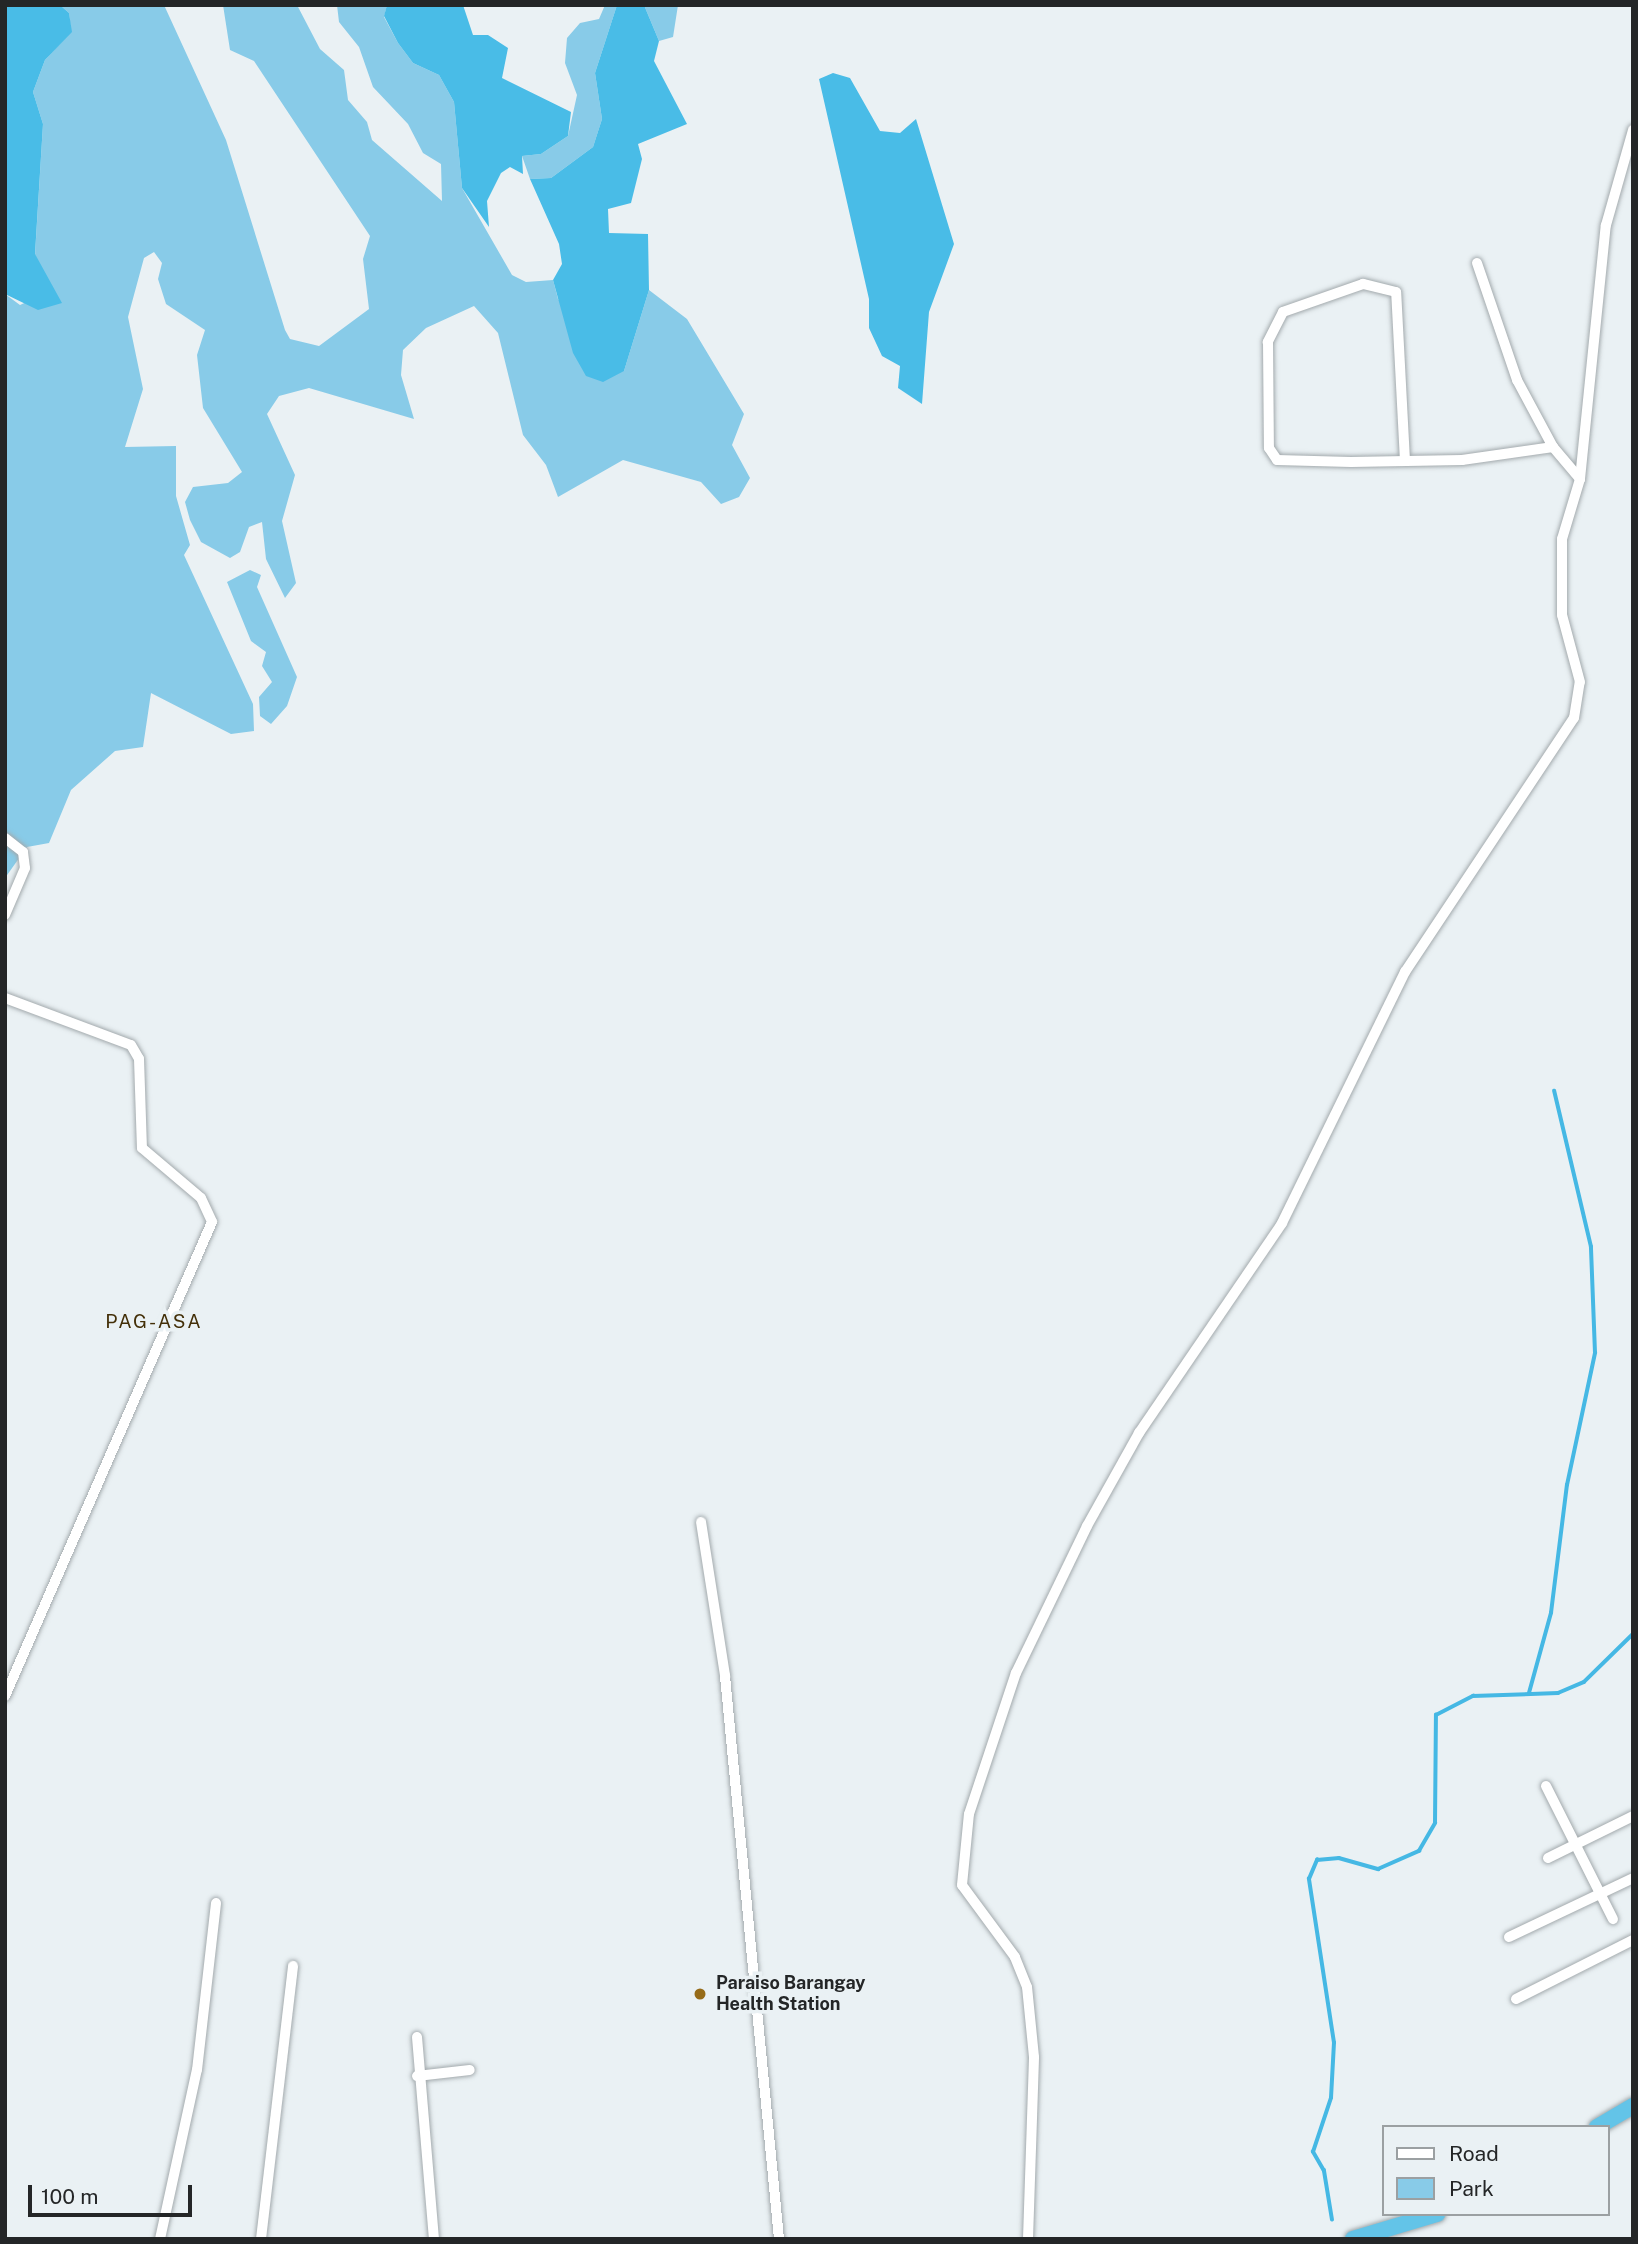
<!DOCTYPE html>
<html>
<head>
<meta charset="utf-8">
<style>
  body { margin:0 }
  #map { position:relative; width:1638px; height:2244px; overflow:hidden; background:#eaf1f4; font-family:"Public Sans",sans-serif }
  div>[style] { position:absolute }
  .green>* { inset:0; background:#88cbe8 }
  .forest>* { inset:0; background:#49bce7 }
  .stream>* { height:3.5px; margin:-1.75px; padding:0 1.75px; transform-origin:1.75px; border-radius:1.75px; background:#45b8e4 }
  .roads { filter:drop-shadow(0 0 2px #a3aaad) drop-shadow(0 0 2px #a3aaad) }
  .minor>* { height:10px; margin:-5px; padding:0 5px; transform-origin:5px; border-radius:5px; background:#fff }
  .trunk>* { height:16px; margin:-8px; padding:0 8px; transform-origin:8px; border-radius:8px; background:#63c4e8 }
  .dots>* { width:19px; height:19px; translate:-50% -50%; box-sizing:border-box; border:4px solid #eaf1f4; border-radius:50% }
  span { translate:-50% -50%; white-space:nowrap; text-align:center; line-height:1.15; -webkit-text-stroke:7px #eaf1f4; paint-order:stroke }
  .poi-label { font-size:18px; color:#242627; font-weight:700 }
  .left { translate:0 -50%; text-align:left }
  .neighbourhood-label { font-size:19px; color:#432f08; letter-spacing:2px }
  .frame { position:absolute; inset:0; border:7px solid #242627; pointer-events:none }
  .legend { position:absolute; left:1382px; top:2125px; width:228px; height:91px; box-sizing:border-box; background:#eaf1f4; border:2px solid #9ba0a2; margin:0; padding:9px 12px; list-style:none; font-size:21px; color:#242627 }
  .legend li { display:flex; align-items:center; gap:14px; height:35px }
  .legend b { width:35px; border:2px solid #9ba0a2 }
  .scale { position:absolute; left:28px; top:2185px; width:164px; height:32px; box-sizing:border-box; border:4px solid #242627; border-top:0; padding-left:9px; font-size:21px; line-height:24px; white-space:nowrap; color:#242627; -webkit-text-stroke:5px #eaf1f4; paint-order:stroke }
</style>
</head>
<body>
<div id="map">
  <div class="green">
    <i style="clip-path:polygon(60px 5px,164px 5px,226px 140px,285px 330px,290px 339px,319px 346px,369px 309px,363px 259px,370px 236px,254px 61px,230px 50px,223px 5px,297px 5px,320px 49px,344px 70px,348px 100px,367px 122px,372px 140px,442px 201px,441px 164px,423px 153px,408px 124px,373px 87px,359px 47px,339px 22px,337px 5px,387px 5px,384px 17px,398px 43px,413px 63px,439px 75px,454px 102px,462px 188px,512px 275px,526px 282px,553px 280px,558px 299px,624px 371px,649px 290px,687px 319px,744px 414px,732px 445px,750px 478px,739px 497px,721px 504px,701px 482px,623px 460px,558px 497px,546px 465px,523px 435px,498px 333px,474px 306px,426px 328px,403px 350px,401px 375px,414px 419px,309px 388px,279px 396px,267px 414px,295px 475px,282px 521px,296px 583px,285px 598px,266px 559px,262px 522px,249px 527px,240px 552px,230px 558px,201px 542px,190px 520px,185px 502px,193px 487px,228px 483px,242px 472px,203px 408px,197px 355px,205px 330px,166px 304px,158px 279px,162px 263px,154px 252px,144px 258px,128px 317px,143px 389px,125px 447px,176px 446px,176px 496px,190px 545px,184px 555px,253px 704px,254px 731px,231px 734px,151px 693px,143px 747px,115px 751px,71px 790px,49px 843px,27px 847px,5px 878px,5px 294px,20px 305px,52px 290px,35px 255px,43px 124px,33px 92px,45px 60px,71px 32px,69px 13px)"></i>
    <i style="clip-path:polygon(605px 5px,617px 5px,595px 73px,602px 119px,593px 147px,551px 178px,530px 179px,522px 156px,541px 154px,568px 136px,577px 95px,565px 63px,567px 38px,580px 23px,599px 19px)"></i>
    <i style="clip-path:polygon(644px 5px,678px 5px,673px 37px,659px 41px)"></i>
    <i style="clip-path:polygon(250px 570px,261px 575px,257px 587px,297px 677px,287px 706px,271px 724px,260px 716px,259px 697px,272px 682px,262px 666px,266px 652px,251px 641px,227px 582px)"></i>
  </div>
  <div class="forest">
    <i style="clip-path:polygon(5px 5px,60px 5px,69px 13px,72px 32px,45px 60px,33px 92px,43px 124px,35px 254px,62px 303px,38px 310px,5px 294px)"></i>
    <i style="clip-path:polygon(387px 5px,463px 5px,473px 35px,488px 35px,508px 48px,502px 78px,571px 112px,568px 136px,541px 154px,522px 156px,523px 174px,510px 167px,501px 173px,487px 201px,489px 227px,462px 188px,454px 102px,439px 75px,413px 63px,398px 43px,384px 16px)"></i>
    <i style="clip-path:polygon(617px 5px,644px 5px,659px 41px,654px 61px,687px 124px,638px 144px,642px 159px,631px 203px,608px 209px,609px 233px,648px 234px,649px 290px,624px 371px,603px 382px,586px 376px,573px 353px,553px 280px,562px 264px,559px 244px,530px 179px,551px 178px,593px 147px,602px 119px,595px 73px)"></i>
    <i style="clip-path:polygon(833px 73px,850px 78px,880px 131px,900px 133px,916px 119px,954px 244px,929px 312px,922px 404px,898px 388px,900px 366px,882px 356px,869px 328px,869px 299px,819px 79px)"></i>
  </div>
  <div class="stream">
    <i style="left:1529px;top:1693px;width:83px;rotate:-74.6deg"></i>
    <i style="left:1551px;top:1613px;width:129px;rotate:-82.9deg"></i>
    <i style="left:1567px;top:1485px;width:135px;rotate:-78deg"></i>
    <i style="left:1595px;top:1353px;width:106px;rotate:-92.2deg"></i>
    <i style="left:1591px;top:1247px;width:160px;rotate:-103.3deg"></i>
    <i style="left:1332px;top:2220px;width:50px;rotate:-99.3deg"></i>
    <i style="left:1324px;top:2171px;width:22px;rotate:-120deg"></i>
    <i style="left:1313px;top:2152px;width:57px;rotate:-71.6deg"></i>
    <i style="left:1331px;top:2098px;width:55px;rotate:-86.9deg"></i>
    <i style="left:1334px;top:2043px;width:166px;rotate:-98.7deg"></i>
    <i style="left:1309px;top:1879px;width:21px;rotate:-67deg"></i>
    <i style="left:1317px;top:1860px;width:22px;rotate:-5deg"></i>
    <i style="left:1339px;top:1858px;width:41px;rotate:15.8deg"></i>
    <i style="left:1378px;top:1869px;width:45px;rotate:-23.7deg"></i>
    <i style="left:1419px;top:1851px;width:32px;rotate:-60deg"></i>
    <i style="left:1435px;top:1823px;width:108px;rotate:-89.5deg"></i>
    <i style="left:1436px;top:1715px;width:42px;rotate:-27.2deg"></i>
    <i style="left:1473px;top:1696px;width:85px;rotate:-2deg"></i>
    <i style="left:1558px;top:1693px;width:28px;rotate:-23deg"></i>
    <i style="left:1584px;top:1682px;width:69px;rotate:-44.4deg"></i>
  </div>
  <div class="roads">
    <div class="minor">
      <i style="left:1477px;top:263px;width:124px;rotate:71.1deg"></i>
      <i style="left:1517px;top:380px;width:76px;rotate:61.8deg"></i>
      <i style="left:1553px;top:447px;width:42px;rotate:49.8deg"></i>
      <i style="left:1405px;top:461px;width:169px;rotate:-93deg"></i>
      <i style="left:1396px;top:292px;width:34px;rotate:-166deg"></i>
      <i style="left:1363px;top:284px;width:85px;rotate:160.7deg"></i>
      <i style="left:1283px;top:312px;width:34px;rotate:117deg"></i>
      <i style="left:1268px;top:342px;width:106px;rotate:89.5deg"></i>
      <i style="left:1269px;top:448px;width:14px;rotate:56deg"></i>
      <i style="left:1277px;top:460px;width:74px;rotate:1.5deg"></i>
      <i style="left:1351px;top:462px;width:111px;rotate:-1deg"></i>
      <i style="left:1462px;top:460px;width:92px;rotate:-8.1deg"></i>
      <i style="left:5px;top:838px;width:23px;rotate:38deg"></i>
      <i style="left:23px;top:852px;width:16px;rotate:83deg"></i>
      <i style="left:25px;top:868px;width:51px;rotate:113.1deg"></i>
      <i style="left:5px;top:998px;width:134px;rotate:20.5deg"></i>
      <i style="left:131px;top:1045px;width:16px;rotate:60deg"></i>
      <i style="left:139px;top:1059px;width:89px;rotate:88.1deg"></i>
      <i style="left:142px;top:1148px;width:77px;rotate:40.3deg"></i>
      <i style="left:201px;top:1198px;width:26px;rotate:65deg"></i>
      <i style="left:212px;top:1222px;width:517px;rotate:113.59deg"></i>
      <i style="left:701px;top:1522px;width:156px;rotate:81.1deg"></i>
      <i style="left:725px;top:1676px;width:566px;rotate:84.52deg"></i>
      <i style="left:1546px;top:1786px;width:149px;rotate:63.3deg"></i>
      <i style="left:1548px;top:1858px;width:95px;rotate:-26.3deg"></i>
      <i style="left:1509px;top:1937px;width:137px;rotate:-25.4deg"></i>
      <i style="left:1516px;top:1999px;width:131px;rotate:-26.8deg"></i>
      <i style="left:417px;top:2037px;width:203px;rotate:85.2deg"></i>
      <i style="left:417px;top:2076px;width:53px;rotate:-6.5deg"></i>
      <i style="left:160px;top:2239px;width:173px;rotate:-77.7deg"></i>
      <i style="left:197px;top:2070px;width:168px;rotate:-83.5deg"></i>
      <i style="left:261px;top:2239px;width:275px;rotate:-83.3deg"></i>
      <i style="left:1028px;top:2239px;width:182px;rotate:-88.1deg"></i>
      <i style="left:1034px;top:2057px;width:70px;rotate:-95.7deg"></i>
      <i style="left:1027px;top:1987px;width:32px;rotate:-112deg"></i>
      <i style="left:1015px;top:1957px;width:89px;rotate:-126.4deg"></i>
      <i style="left:962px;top:1885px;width:71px;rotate:-84.4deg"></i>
      <i style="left:969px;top:1814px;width:149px;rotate:-71.6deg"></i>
      <i style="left:1016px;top:1673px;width:163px;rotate:-64.2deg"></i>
      <i style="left:1087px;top:1526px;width:107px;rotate:-60.8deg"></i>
      <i style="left:1139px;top:1433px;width:254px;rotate:-55.7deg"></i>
      <i style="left:1282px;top:1223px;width:280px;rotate:-63.9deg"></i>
      <i style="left:1405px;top:972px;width:305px;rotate:-56.4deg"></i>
      <i style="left:1574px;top:718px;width:36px;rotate:-81deg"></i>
      <i style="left:1580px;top:682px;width:69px;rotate:-105deg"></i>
      <i style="left:1562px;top:615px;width:76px;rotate:-90deg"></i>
      <i style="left:1562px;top:539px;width:63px;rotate:-73.3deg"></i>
      <i style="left:1580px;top:479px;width:255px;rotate:-84.2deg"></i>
      <i style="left:1606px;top:225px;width:99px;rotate:-74.1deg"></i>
    </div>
    <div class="trunk">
      <i style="left:1597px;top:2127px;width:42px;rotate:-30.3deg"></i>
      <i style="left:1353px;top:2239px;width:88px;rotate:-16.6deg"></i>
    </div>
  </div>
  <div class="dots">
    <i style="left:700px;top:1994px;background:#966b18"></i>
  </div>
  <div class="poi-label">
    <span class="left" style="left:716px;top:1994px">Paraiso Barangay<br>Health Station</span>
  </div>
  <div class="neighbourhood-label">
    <span style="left:154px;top:1322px">PAG-ASA</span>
  </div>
  <div class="frame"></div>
  <ul class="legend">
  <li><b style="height:9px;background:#fff"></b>Road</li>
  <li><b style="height:19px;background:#88cbe8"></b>Park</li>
  </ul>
  <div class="scale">100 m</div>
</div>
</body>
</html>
